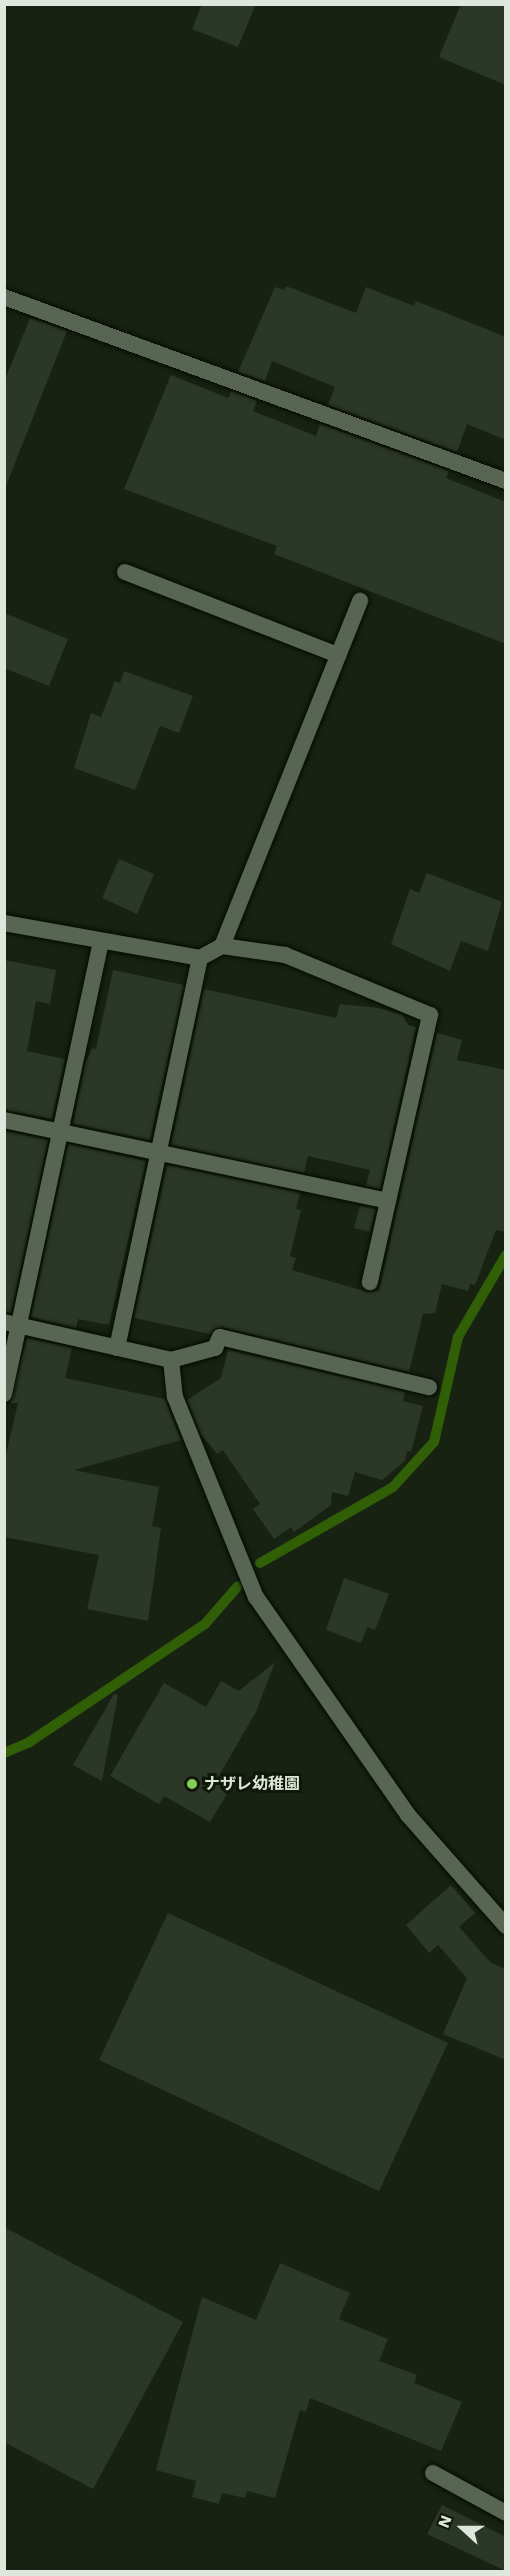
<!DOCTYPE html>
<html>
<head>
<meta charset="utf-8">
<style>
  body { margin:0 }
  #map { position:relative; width:510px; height:2576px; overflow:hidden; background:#172212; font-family:"Work Sans","Noto Sans JP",sans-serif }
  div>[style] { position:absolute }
  .stream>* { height:10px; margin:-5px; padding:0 5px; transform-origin:5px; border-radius:5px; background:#305f06 }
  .building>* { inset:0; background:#2c3827 }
  .roads { filter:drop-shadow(0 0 2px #040b01) drop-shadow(0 0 2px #040b01) }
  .minor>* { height:16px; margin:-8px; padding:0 8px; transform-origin:8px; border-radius:8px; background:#586552 }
  .dots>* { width:16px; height:16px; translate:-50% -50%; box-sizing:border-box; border:3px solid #0e1809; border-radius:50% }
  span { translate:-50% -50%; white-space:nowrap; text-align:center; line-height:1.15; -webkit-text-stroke:6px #0e1809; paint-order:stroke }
  .poi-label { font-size:16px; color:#dfe7dc; font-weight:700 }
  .left { translate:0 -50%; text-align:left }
  .frame { position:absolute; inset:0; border:6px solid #dfe7dc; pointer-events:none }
  .north { position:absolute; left:432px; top:2498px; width:60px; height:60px; -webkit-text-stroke:4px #0e1809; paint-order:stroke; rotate:291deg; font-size:16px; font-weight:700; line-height:24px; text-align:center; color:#dfe7dc }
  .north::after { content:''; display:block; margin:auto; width:21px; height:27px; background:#dfe7dc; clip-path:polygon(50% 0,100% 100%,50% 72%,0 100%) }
</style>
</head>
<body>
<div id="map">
  <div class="stream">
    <i style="left:260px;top:1563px;width:153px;rotate:-29.7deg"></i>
    <i style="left:393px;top:1487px;width:61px;rotate:-47.7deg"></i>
    <i style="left:434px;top:1442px;width:108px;rotate:-77.1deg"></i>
    <i style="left:458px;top:1337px;width:95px;rotate:-59.7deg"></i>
    <i style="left:4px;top:1753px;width:26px;rotate:-23deg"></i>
    <i style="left:28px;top:1743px;width:213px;rotate:-33.9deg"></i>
    <i style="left:205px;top:1624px;width:50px;rotate:-49deg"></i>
  </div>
  <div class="building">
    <i style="clip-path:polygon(202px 4px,256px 4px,238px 47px,192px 29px)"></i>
    <i style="clip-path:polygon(461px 4px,506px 4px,506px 85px,439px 57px)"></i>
    <i style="clip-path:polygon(286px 286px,356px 313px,366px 287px,414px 306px,416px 301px,506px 337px,506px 440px,467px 424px,457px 452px,328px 405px,335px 387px,272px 361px,265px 381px,238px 372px,275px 287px,284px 290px)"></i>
    <i style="clip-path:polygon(30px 318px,67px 331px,6px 486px,4px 382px)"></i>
    <i style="clip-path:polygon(171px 375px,228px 398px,231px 391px,257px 401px,253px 411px,316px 436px,320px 424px,449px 471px,446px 478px,506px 502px,506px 644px,274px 554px,277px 546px,124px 489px)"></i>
    <i style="clip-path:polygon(4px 613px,68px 639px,49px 686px,4px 668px)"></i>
    <i style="clip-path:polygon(124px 671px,193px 696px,179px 733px,160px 726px,135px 790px,74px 768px,91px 713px,101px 717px,115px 681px,120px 683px)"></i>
    <i style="clip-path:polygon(119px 859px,154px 874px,137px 914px,102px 898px)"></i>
    <i style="clip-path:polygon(427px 873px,502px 902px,488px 951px,461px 941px,450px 971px,391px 944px,410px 889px,419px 893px)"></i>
    <i style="clip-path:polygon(4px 960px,56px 970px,50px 1004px,36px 1001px,27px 1051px,65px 1059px,52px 1119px,4px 1110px)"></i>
    <i style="clip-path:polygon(113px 970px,184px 985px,150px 1140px,73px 1124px,85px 1064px,92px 1048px,96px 1049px)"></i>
    <i style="clip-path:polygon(204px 989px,336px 1018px,340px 1004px,379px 1008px,402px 1015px,408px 1025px,416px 1027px,380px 1189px,366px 1186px,370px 1170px,308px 1156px,304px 1173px,171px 1145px)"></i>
    <i style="clip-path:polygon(437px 1033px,462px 1040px,457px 1060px,506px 1070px,506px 1232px,496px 1230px,475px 1285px,470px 1284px,468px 1291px,442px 1284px,435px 1313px,423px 1314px,409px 1372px,222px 1327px,210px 1334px,134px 1318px,167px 1165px,300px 1193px,296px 1209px,301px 1210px,290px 1256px,296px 1258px,292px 1270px,367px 1292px,379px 1291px)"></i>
    <i style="clip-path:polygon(4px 1131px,48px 1140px,11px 1313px,4px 1312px)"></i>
    <i style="clip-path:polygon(68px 1144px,146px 1161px,109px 1325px,78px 1319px,76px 1328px,31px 1317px)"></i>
    <i style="clip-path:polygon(360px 1206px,376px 1209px,370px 1232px,354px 1228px)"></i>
    <i style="clip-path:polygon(27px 1338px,72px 1348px,65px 1378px,165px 1399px,181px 1440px,74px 1470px,159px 1487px,152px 1526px,161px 1528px,148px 1621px,87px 1609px,99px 1555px,4px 1537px,4px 1463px,18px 1403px,10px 1403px)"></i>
    <i style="clip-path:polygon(228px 1350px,405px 1392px,403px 1401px,423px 1406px,411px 1452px,407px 1451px,405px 1461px,382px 1480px,355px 1472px,348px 1496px,332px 1492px,331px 1505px,294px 1532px,291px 1527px,274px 1539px,253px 1509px,260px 1504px,223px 1450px,217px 1454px,201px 1434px,187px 1400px,221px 1378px)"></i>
    <i style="clip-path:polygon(344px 1578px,389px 1594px,375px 1630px,367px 1627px,361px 1643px,326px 1630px)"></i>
    <i style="clip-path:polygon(275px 1662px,256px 1712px,217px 1779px,231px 1787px,210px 1822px,164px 1796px,159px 1804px,110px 1776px,164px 1683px,206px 1707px,221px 1681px,239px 1691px)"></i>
    <i style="clip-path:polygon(114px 1694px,118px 1695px,102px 1781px,73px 1765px)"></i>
    <i style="clip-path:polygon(451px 1885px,475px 1913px,459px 1927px,491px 1963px,506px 1969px,506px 2060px,443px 2034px,467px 1978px,438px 1945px,429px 1953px,406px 1925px)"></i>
    <i style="clip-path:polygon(168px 1913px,448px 2043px,379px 2191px,99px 2060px)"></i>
    <i style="clip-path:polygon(4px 2227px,183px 2322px,93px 2489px,4px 2442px)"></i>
    <i style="clip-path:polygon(280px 2263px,350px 2293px,339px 2319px,388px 2339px,379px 2361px,417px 2375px,414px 2383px,462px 2402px,441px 2451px,310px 2398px,306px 2412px,300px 2410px,275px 2498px,247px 2491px,245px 2498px,222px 2493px,219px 2504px,192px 2497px,196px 2481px,156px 2470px,202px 2297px,256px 2320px)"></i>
    <i style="clip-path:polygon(442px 2505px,506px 2537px,506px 2571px,427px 2534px)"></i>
  </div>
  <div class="roads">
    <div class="minor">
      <i style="left:4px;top:297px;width:535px;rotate:20.13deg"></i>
      <i style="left:125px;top:572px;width:229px;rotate:21.3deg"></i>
      <i style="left:4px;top:923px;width:199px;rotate:10.1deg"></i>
      <i style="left:200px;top:958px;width:25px;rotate:-29deg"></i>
      <i style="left:222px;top:946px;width:64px;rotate:8.1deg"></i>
      <i style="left:285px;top:955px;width:157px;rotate:22.5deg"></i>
      <i style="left:430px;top:1015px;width:274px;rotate:102.7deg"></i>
      <i style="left:222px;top:946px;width:372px;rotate:-68.2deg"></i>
      <i style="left:4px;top:1120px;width:391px;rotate:11.9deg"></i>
      <i style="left:4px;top:1322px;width:171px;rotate:12.8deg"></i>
      <i style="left:171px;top:1360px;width:46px;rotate:-15.3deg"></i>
      <i style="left:215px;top:1348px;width:12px;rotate:-66deg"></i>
      <i style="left:220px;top:1337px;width:215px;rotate:13.5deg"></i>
      <i style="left:117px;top:1348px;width:399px;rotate:-78deg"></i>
      <i style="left:171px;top:1360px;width:37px;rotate:84deg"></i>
      <i style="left:175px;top:1397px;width:216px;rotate:68deg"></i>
      <i style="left:256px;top:1597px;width:266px;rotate:55.1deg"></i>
      <i style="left:408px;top:1815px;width:148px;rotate:48.6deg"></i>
      <i style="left:4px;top:1394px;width:463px;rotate:-77.9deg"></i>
      <i style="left:433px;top:2473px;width:83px;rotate:28.7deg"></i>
    </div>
  </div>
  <div class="dots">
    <i style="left:192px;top:1784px;background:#82d04f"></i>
  </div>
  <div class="poi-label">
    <span class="left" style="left:204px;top:1784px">ナザレ幼稚園</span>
  </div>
  <div class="frame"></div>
  <div class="north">N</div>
</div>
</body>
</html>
